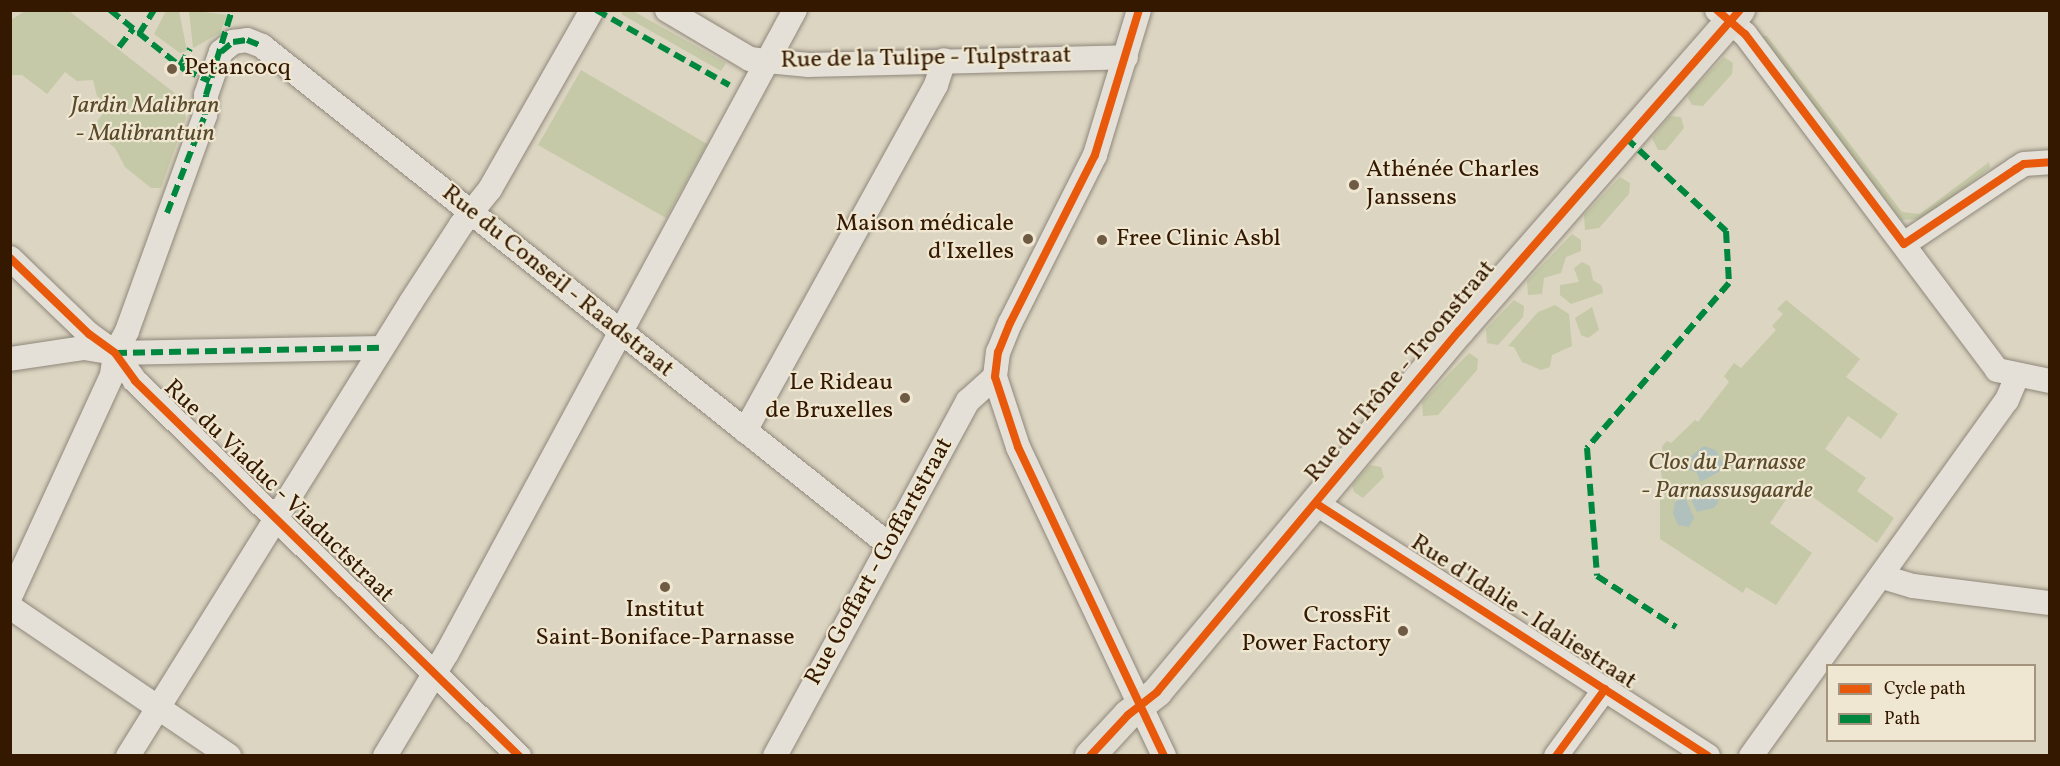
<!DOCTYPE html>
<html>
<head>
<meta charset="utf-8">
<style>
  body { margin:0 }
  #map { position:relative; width:2060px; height:766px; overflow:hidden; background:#dcd5c2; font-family:Vollkorn,serif }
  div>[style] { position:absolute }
  .green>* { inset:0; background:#c5c9a7 }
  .water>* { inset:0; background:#b0c0bd }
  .roads { filter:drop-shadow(0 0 2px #8f877a) drop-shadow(0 0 2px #8f877a) }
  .minor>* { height:24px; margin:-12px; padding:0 12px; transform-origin:12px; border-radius:12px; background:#e4e0d7 }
  .major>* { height:30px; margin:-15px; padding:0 15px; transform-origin:15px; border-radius:15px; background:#dfdbd0 }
  .quiet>* { height:6px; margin-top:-3px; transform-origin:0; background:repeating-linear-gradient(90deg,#00873e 0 12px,transparent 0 18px) }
  .cycleway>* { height:8px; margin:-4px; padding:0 4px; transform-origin:4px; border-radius:4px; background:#e8590c }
  .dots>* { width:16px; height:16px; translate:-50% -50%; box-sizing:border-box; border:3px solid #efe7d1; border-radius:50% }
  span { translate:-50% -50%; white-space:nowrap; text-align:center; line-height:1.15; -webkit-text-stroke:4.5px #efe7d1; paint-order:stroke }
  .street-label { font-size:24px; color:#341800 }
  .poi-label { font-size:24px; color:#341800 }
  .left { translate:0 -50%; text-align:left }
  .right { translate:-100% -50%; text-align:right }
  .park-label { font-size:24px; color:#5a4a2c; font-style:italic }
  .frame { position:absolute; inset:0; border:12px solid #341800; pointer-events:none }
  .legend { position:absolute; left:1826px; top:664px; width:210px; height:78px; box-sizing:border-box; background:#efe7d1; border:2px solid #a4947d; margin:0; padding:8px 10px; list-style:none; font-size:18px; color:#341800 }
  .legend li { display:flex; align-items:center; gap:12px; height:30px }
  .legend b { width:30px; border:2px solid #a4947d }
</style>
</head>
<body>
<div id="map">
  <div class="green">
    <i style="clip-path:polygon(624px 10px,633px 11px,726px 63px,721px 71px,621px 14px)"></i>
    <i style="clip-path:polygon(25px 11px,69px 11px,181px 98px,186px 118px,161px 188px,151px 188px,125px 167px,115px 148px,91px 129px,109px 106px,97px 96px,93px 80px,77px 81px,65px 72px,47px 94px,22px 75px,11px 75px,11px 20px)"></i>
    <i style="clip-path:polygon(166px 11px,179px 11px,187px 51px,180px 53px,154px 34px)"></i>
    <i style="clip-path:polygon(189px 11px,196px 11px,227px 15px,220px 33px,193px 48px)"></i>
    <i style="clip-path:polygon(1759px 36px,1767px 36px,1902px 212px,1920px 214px,1989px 162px,1990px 168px,1924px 219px,1901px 220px)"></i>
    <i style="clip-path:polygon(1724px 57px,1733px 63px,1732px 74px,1703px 106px,1692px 105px,1688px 98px,1691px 91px)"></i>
    <i style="clip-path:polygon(581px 70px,707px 144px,666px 218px,538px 145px)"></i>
    <i style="clip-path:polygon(1670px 116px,1681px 117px,1684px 128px,1666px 150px,1658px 150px,1652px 138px)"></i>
    <i style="clip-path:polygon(1620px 177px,1630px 183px,1629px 194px,1599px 228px,1585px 230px,1584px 215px)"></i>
    <i style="clip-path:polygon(1572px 234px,1581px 240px,1581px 251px,1566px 257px,1561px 273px,1544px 278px,1542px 294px,1528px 295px,1527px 281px)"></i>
    <i style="clip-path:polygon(1582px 262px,1590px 266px,1593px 280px,1602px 286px,1603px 293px,1571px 304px,1560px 295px,1560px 285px,1579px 282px,1574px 268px)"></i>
    <i style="clip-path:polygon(1514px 300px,1524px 306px,1523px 317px,1498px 345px,1487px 343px,1486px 329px)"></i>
    <i style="clip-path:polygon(1786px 300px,1860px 359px,1846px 377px,1898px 414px,1881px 439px,1848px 416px,1825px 449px,1866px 478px,1857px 491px,1894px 518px,1877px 543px,1796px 485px,1770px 523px,1812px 553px,1776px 605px,1746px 587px,1743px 593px,1660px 539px,1660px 499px,1665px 498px,1660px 465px,1664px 464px,1662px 446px,1667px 441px,1671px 443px,1695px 420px,1698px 422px,1729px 382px,1724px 376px,1734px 363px,1741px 368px,1776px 330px,1772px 326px,1783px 314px,1777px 309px)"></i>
    <i style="clip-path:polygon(1555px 305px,1569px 314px,1572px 346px,1552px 355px,1550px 367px,1541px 370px,1522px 362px,1514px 347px,1508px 346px,1538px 312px)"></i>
    <i style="clip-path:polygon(1592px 307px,1599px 330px,1588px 338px,1581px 335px,1575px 318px)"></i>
    <i style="clip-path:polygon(1469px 353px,1478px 359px,1477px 370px,1438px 415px,1423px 416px,1422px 402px)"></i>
    <i style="clip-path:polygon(1370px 465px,1381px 467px,1384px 477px,1363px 498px,1354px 492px,1352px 485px)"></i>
  </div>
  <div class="water">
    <i style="clip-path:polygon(1704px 446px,1716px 450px,1723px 464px,1719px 472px,1700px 482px,1697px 473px,1687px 469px,1693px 463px,1690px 457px)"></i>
    <i style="clip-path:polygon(1711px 483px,1717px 489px,1718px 503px,1714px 508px,1697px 512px,1690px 497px,1698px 497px,1699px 488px)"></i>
    <i style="clip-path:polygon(1685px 497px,1694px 518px,1689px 527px,1678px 525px,1673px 513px,1675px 502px)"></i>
  </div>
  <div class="roads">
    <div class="minor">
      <i style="left:667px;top:10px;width:96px;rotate:30.6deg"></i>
      <i style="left:750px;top:59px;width:17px;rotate:7deg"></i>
      <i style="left:767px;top:61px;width:42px;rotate:5.4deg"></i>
      <i style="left:809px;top:65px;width:317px;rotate:-1.4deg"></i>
      <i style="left:1139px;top:10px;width:152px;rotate:106.9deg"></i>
      <i style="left:1095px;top:155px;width:188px;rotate:116.8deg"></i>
      <i style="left:1010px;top:323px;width:31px;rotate:112deg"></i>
      <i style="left:998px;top:352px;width:25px;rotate:97deg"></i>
      <i style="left:995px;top:377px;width:74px;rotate:71.8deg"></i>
      <i style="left:1018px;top:447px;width:342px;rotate:64.7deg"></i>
      <i style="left:1717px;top:10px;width:37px;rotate:41deg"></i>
      <i style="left:1745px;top:34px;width:420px;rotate:53.1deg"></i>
      <i style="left:1997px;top:370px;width:54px;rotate:11.7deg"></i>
      <i style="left:1904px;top:244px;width:135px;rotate:-33.8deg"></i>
      <i style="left:2016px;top:169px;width:9px;rotate:-32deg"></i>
      <i style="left:2024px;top:164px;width:26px;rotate:-4deg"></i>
      <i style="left:10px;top:258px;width:110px;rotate:43.9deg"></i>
      <i style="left:89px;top:334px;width:32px;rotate:36deg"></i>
      <i style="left:115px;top:353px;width:34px;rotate:54deg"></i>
      <i style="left:135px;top:381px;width:537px;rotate:44.32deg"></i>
      <i style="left:10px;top:359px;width:75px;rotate:-8.5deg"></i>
      <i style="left:84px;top:348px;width:31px;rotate:9deg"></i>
      <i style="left:115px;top:353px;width:267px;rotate:-1.1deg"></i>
      <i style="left:745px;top:431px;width:395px;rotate:-61.1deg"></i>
      <i style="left:936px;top:85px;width:26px;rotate:-72deg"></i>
      <i style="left:1317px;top:504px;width:465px;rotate:32.8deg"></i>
      <i style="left:1883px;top:577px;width:31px;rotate:17deg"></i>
      <i style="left:1913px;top:586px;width:138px;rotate:7.1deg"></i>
      <i style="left:10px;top:597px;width:244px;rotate:-65.3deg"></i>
      <i style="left:112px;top:375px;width:22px;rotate:-82deg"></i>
      <i style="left:115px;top:353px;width:25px;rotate:-61deg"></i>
      <i style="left:127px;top:331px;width:230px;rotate:-70.1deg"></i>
      <i style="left:205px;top:115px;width:20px;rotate:-87deg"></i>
      <i style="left:206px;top:95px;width:46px;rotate:-70.8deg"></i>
      <i style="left:221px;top:52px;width:16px;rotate:-40deg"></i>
      <i style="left:233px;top:42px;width:14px;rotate:-8deg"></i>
      <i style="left:247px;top:40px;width:16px;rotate:22deg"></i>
      <i style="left:262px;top:46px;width:801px;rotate:38.51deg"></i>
      <i style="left:10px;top:607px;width:265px;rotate:34.2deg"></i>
      <i style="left:128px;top:756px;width:535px;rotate:-58.06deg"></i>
      <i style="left:411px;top:302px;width:92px;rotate:-57deg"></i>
      <i style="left:461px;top:225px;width:46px;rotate:-51.1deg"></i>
      <i style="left:490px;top:189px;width:206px;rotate:-60.3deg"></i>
      <i style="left:385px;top:756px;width:120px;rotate:-59deg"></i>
      <i style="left:447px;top:653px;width:731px;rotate:-61.58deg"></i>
      <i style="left:775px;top:756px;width:404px;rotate:-61.5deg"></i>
      <i style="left:968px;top:401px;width:36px;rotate:-42deg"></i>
      <i style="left:1556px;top:756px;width:83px;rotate:-53.8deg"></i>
      <i style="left:1751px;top:756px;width:438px;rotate:-54.3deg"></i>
      <i style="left:2007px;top:400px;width:26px;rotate:-67deg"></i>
    </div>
    <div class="major">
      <i style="left:1090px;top:756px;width:56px;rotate:-47.2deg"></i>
      <i style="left:1128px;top:715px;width:37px;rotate:-38deg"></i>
      <i style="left:1157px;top:692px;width:471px;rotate:-50.1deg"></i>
      <i style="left:1459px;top:331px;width:427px;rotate:-48.8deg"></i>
    </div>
  </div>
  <div class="quiet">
    <i style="left:110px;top:10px;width:96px;rotate:38.7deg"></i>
    <i style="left:185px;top:70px;width:27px;rotate:24deg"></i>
    <i style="left:596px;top:10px;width:153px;rotate:29.4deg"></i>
    <i style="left:139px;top:34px;width:28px;rotate:-58deg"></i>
    <i style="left:119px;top:47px;width:23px;rotate:-52deg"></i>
    <i style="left:221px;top:52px;width:16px;rotate:-40deg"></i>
    <i style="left:233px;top:42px;width:14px;rotate:-8deg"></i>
    <i style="left:247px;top:40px;width:16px;rotate:22deg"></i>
    <i style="left:180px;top:66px;width:20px;rotate:-60deg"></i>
    <i style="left:1626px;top:138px;width:137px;rotate:42.9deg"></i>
    <i style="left:1726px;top:231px;width:52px;rotate:86.7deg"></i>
    <i style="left:1729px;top:283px;width:218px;rotate:130.7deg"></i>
    <i style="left:1587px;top:448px;width:128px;rotate:85.5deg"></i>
    <i style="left:1597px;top:576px;width:94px;rotate:32.8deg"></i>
    <i style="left:167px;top:213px;width:105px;rotate:-68.8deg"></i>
    <i style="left:205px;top:115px;width:20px;rotate:-87deg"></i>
    <i style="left:206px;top:95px;width:89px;rotate:-73deg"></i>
    <i style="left:115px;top:353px;width:267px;rotate:-1.1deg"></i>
  </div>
  <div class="cycleway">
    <i style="left:1139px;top:10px;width:152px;rotate:106.9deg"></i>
    <i style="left:1095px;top:155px;width:188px;rotate:116.8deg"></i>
    <i style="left:1010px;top:323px;width:31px;rotate:112deg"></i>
    <i style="left:998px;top:352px;width:25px;rotate:97deg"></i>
    <i style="left:995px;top:377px;width:74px;rotate:71.8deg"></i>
    <i style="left:1018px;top:447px;width:342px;rotate:64.7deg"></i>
    <i style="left:1717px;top:10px;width:37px;rotate:41deg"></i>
    <i style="left:1745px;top:34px;width:263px;rotate:52.9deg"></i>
    <i style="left:1904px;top:244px;width:135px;rotate:-33.8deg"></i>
    <i style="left:2016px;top:169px;width:9px;rotate:-32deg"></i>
    <i style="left:2024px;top:164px;width:26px;rotate:-4deg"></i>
    <i style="left:10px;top:258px;width:110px;rotate:43.9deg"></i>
    <i style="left:89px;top:334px;width:32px;rotate:36deg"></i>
    <i style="left:115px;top:353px;width:34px;rotate:54deg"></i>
    <i style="left:135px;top:381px;width:537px;rotate:44.32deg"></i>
    <i style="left:1317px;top:504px;width:465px;rotate:32.8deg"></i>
    <i style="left:1090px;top:756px;width:56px;rotate:-47.2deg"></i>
    <i style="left:1128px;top:715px;width:37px;rotate:-38deg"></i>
    <i style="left:1157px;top:692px;width:471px;rotate:-50.1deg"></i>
    <i style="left:1459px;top:331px;width:427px;rotate:-48.8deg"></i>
    <i style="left:1556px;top:756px;width:83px;rotate:-53.8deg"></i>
  </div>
  <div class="dots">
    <i style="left:172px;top:69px;background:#6f5a44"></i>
    <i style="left:1354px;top:185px;background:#6f5a44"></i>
    <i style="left:1028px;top:239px;background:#6f5a44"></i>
    <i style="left:1102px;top:240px;background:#6f5a44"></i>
    <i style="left:905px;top:398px;background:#6f5a44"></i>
    <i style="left:665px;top:587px;background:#6f5a44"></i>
    <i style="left:1403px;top:631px;background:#6f5a44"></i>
  </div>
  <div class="street-label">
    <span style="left:926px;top:59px;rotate:-1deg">Rue de la Tulipe - Tulpstraat</span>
    <span style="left:557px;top:282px;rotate:39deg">Rue du Conseil - Raadstraat</span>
    <span style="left:1401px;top:372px;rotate:-50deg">Rue du Trône - Troonstraat</span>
    <span style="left:278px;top:492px;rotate:44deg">Rue du Viaduc - Viaductstraat</span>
    <span style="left:880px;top:562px;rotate:-61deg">Rue Goffart - Goffartstraat</span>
    <span style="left:1523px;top:613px;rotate:33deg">Rue d'Idalie - Idaliestraat</span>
  </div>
  <div class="poi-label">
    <span class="left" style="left:184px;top:69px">Petancocq</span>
    <span class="left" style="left:1366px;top:185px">Athénée Charles<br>Janssens</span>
    <span class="right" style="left:1014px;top:239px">Maison médicale<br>d'Ixelles</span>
    <span class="left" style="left:1116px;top:240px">Free Clinic Asbl</span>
    <span class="right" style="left:893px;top:398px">Le Rideau<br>de Bruxelles</span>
    <span style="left:665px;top:625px">Institut<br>Saint-Boniface-Parnasse</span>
    <span class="right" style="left:1391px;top:631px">CrossFit<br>Power Factory</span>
  </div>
  <div class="park-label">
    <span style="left:145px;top:121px">Jardin Malibran<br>- Malibrantuin</span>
    <span style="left:1727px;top:478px">Clos du Parnasse<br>- Parnassusgaarde</span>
  </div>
  <div class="frame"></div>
  <ul class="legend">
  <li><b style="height:8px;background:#e8590c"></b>Cycle path</li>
  <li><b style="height:8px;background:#00873e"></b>Path</li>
  </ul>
</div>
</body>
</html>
